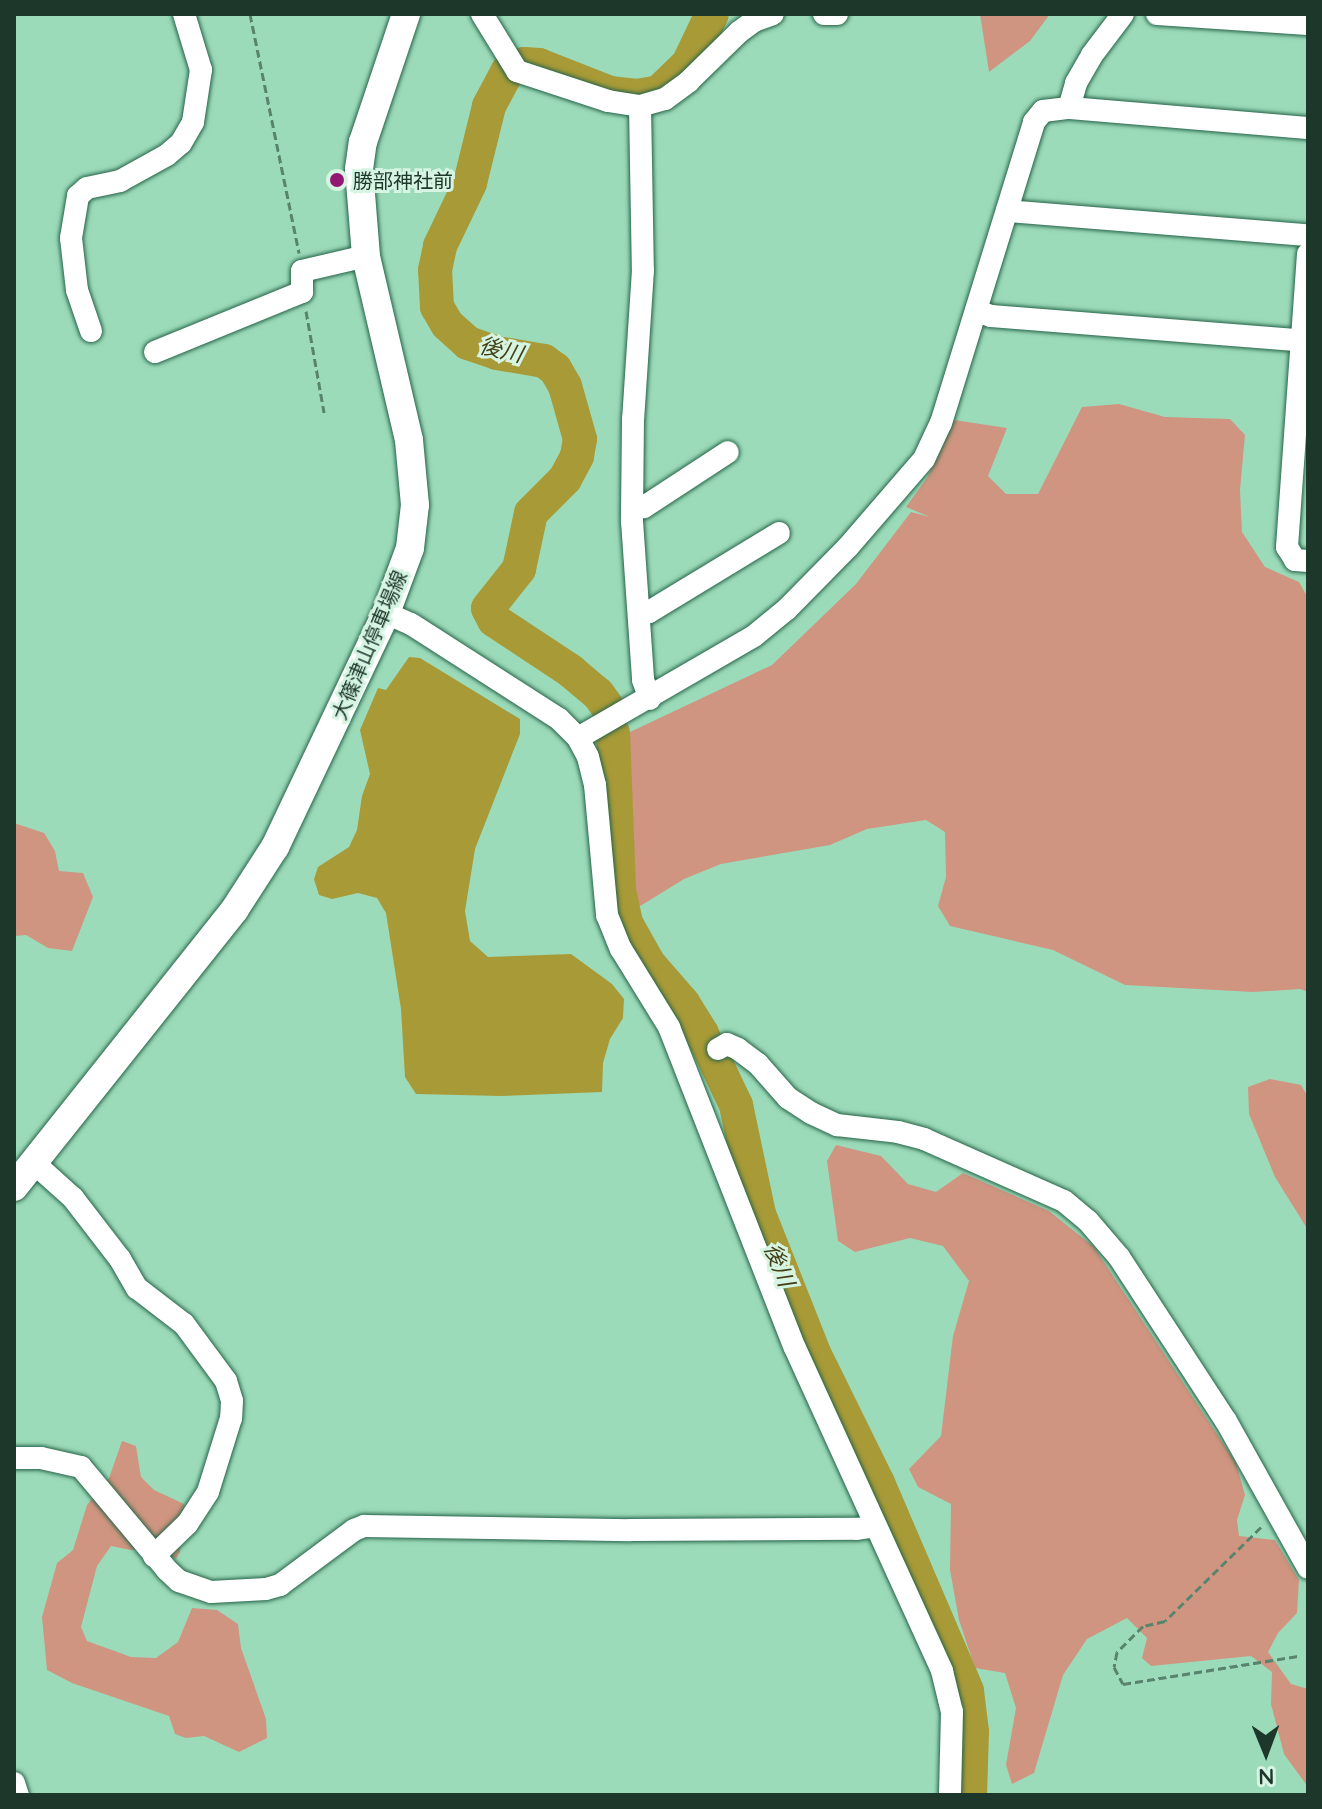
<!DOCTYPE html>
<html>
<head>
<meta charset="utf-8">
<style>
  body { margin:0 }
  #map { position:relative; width:1322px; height:1809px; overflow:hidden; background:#9cdbba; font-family:Quicksand,"Noto Sans JP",sans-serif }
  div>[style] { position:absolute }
  .green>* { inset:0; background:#cf9580 }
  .water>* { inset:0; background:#a89a37 }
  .river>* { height:34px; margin:-17px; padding:0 17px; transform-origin:17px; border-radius:17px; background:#a89a37 }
  .path>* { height:3px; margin-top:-1.5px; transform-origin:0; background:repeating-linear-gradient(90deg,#58846d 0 8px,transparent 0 12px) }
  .roads { filter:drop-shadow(0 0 2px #266448) drop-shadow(0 0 2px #266448) }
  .minor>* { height:22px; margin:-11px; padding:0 11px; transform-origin:11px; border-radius:11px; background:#fff }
  .major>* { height:28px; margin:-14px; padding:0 14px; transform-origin:14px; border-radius:14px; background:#fff }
  .dots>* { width:22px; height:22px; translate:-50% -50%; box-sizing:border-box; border:4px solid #d5f4e2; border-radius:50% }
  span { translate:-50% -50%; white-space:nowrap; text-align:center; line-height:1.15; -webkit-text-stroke:6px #d5f4e2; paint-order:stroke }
  .poi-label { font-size:20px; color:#1d372a }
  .left { translate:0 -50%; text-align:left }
  .street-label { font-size:20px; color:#1d372a }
  .water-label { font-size:22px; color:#453f16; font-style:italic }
  .frame { position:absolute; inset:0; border:16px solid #1d372a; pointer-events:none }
  .north { position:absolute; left:1226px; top:1713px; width:80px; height:80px; -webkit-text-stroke:6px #d5f4e2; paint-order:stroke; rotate:179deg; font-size:22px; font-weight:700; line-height:32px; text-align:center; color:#1d372a }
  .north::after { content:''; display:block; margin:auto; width:28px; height:36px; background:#1d372a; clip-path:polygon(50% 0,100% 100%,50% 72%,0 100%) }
</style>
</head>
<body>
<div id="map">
  <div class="green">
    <i style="clip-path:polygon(980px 14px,1050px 14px,1030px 41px,989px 72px)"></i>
    <i style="clip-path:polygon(1119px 404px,1165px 417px,1230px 419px,1245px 435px,1240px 490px,1242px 532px,1265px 567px,1299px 582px,1308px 598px,1308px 992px,1300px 989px,1253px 992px,1125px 985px,1053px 950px,950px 926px,938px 906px,946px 877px,945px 832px,926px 820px,867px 829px,830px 845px,721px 864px,684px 879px,637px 908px,625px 891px,622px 838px,621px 754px,630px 732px,772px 665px,856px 584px,911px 512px,930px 517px,906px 507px,927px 478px,954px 420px,1007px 428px,988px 476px,1006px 494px,1038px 494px,1082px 407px)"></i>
    <i style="clip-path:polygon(14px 823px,44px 833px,55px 851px,59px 871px,83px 873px,93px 897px,72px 951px,48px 948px,26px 935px,14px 936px)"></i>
    <i style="clip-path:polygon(1270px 1079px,1301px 1085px,1308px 1097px,1308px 1230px,1275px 1177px,1249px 1114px,1248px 1087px)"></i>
    <i style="clip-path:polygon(836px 1145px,881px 1156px,908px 1184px,936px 1192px,963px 1173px,1049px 1211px,1094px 1247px,1236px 1463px,1245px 1495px,1237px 1520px,1239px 1536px,1275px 1540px,1299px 1580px,1297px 1613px,1278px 1633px,1268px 1652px,1291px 1684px,1308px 1689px,1308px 1787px,1284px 1754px,1271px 1704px,1272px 1672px,1251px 1656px,1151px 1666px,1142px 1658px,1147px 1638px,1127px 1618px,1087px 1639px,1063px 1675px,1034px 1773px,1012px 1784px,1006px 1765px,1016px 1708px,1005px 1673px,975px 1668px,959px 1620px,950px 1570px,951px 1504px,918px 1487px,909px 1469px,941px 1436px,953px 1336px,969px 1281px,943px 1246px,910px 1238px,855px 1252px,838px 1241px,827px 1161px)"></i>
    <i style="clip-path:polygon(122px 1441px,136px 1446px,141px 1477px,154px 1490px,184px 1504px,180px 1552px,176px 1559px,155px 1548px,131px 1550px,111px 1546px,97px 1566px,81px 1627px,87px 1641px,131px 1657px,156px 1658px,178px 1642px,192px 1608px,217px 1610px,238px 1624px,241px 1648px,266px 1719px,267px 1738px,239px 1752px,204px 1736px,186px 1738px,175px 1734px,169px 1716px,72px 1683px,47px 1670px,42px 1617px,57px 1563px,73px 1550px,87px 1505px,109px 1478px)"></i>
  </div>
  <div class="water">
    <i style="clip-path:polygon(409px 657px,420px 658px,520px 719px,520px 734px,475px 849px,465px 911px,470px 941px,488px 957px,571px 954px,612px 984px,624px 999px,623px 1018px,610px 1039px,603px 1063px,602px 1092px,501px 1096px,416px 1094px,405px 1077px,401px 1009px,386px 913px,377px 898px,358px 893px,332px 899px,319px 895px,314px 879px,318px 867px,349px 847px,357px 830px,362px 796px,370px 774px,360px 730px,378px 688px,386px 690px)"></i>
  </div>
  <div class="river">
    <i style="left:609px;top:709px;width:19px;rotate:-126deg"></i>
    <i style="left:598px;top:694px;width:35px;rotate:-140deg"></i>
    <i style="left:571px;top:671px;width:92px;rotate:-146.5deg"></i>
    <i style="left:494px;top:620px;width:13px;rotate:-117deg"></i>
    <i style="left:488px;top:608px;width:50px;rotate:-51.5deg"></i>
    <i style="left:519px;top:569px;width:57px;rotate:-77.9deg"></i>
    <i style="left:531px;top:513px;width:48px;rotate:-45deg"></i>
    <i style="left:565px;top:479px;width:26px;rotate:-62deg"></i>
    <i style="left:577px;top:456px;width:17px;rotate:-80deg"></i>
    <i style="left:580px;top:439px;width:55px;rotate:-105.8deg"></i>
    <i style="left:565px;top:386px;width:20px;rotate:-120deg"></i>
    <i style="left:555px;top:369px;width:14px;rotate:-144deg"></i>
    <i style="left:544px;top:361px;width:48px;rotate:-170.3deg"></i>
    <i style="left:497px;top:353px;width:31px;rotate:-161deg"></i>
    <i style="left:468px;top:343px;width:28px;rotate:-138deg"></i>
    <i style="left:447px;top:324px;width:20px;rotate:-120deg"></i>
    <i style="left:437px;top:307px;width:37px;rotate:-93deg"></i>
    <i style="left:435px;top:270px;width:25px;rotate:-78deg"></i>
    <i style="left:440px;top:246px;width:70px;rotate:-64.5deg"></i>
    <i style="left:470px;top:183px;width:79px;rotate:-76.1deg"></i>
    <i style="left:489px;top:106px;width:38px;rotate:-62deg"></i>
    <i style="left:507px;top:72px;width:19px;rotate:-25deg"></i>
    <i style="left:524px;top:64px;width:15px;rotate:4deg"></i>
    <i style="left:539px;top:65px;width:76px;rotate:21.5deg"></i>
    <i style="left:610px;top:93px;width:27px;rotate:6deg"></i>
    <i style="left:637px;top:96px;width:22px;rotate:-10deg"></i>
    <i style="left:659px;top:92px;width:40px;rotate:-44deg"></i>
    <i style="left:688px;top:64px;width:55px;rotate:-64.4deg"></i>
    <i style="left:613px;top:733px;width:157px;rotate:87.8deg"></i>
    <i style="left:619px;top:890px;width:34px;rotate:78deg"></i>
    <i style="left:626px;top:923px;width:47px;rotate:60.7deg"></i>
    <i style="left:649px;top:964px;width:52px;rotate:48.9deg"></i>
    <i style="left:683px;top:1003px;width:36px;rotate:58deg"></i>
    <i style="left:702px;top:1034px;width:79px;rotate:64.4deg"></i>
    <i style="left:736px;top:1105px;width:111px;rotate:78.1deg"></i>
    <i style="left:759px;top:1214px;width:149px;rotate:68.4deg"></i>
    <i style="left:814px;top:1353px;width:145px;rotate:63.8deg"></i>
    <i style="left:878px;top:1483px;width:226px;rotate:66.8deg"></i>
    <i style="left:967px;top:1691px;width:41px;rotate:83deg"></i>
    <i style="left:972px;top:1732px;width:63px;rotate:91.8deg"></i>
  </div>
  <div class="path">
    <i style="left:250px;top:14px;width:244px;rotate:78.4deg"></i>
    <i style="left:306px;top:311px;width:103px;rotate:79.9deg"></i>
    <i style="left:1261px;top:1527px;width:134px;rotate:135.6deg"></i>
    <i style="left:1165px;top:1621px;width:23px;rotate:167deg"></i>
    <i style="left:1143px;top:1626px;width:37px;rotate:135deg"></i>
    <i style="left:1117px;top:1652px;width:15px;rotate:101deg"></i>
    <i style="left:1114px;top:1667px;width:19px;rotate:62deg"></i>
    <i style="left:1123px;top:1684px;width:177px;rotate:-9.1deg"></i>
  </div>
  <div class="roads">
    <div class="minor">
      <i style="left:482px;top:14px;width:67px;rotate:58.4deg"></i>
      <i style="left:517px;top:71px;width:96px;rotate:18.2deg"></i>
      <i style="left:608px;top:101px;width:32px;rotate:9deg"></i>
      <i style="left:640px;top:106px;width:26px;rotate:-16deg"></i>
      <i style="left:665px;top:99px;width:29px;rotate:-36deg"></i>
      <i style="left:688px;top:82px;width:71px;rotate:-44.4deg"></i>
      <i style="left:739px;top:32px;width:19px;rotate:-36deg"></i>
      <i style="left:754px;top:21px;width:20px;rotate:-20deg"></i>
      <i style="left:824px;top:14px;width:13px"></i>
      <i style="left:1157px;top:14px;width:151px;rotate:3.8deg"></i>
      <i style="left:640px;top:106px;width:164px;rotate:89deg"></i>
      <i style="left:643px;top:270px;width:149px;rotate:93.8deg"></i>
      <i style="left:633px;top:419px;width:102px;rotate:90.6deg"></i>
      <i style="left:632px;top:521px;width:159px;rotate:86deg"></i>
      <i style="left:643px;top:680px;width:20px;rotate:70deg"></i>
      <i style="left:1069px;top:108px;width:26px;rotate:-74deg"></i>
      <i style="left:1076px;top:83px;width:32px;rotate:-60deg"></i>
      <i style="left:1092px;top:55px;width:51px;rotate:-52.9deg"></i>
      <i style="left:1007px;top:211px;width:302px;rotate:4.6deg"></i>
      <i style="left:1308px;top:254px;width:294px;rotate:94.1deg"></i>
      <i style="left:1287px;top:547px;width:15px;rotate:58deg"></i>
      <i style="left:1295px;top:560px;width:13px;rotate:4deg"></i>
      <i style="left:976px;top:311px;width:16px;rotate:18deg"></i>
      <i style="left:991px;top:316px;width:318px;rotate:4.5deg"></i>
      <i style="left:91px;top:331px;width:43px;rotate:-108.9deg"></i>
      <i style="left:77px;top:290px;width:52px;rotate:-96.6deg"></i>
      <i style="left:71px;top:238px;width:43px;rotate:-80.5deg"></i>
      <i style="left:78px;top:196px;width:12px;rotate:-42deg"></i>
      <i style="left:87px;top:188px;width:34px;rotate:-12deg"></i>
      <i style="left:120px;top:181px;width:54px;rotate:-29deg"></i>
      <i style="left:167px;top:155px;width:18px;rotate:-41deg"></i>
      <i style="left:181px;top:143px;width:24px;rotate:-60deg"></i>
      <i style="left:193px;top:122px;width:53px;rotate:-81.3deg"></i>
      <i style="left:201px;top:70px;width:59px;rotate:-106.9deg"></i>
      <i style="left:155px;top:352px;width:159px;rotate:-22.2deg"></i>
      <i style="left:302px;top:292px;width:21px;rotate:-90deg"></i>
      <i style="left:302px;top:271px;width:66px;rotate:-13.2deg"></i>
      <i style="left:632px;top:508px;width:12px;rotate:-5deg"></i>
      <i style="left:644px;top:507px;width:100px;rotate:-33.2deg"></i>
      <i style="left:386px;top:613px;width:27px;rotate:24deg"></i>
      <i style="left:411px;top:624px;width:176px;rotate:32.7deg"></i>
      <i style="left:559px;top:719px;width:27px;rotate:45deg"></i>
      <i style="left:578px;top:738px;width:21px;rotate:62deg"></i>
      <i style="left:588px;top:757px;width:29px;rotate:76deg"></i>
      <i style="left:595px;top:785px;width:131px;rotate:84.7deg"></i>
      <i style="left:607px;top:915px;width:37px;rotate:68deg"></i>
      <i style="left:621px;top:949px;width:92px;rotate:58.4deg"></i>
      <i style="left:669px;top:1027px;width:345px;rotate:68.6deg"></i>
      <i style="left:795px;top:1348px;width:355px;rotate:65.5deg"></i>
      <i style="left:942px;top:1671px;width:42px;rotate:76.3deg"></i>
      <i style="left:952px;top:1712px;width:83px;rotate:91.4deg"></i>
      <i style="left:639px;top:614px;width:10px;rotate:-11deg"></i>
      <i style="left:649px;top:612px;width:152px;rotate:-31.3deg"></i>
      <i style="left:578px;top:738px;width:203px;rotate:-30.1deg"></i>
      <i style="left:754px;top:636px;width:43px;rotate:-39.3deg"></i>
      <i style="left:787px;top:609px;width:87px;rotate:-45.5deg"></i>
      <i style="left:848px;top:547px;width:116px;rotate:-49.2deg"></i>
      <i style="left:924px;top:459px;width:40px;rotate:-65deg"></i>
      <i style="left:941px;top:423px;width:315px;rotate:-72.8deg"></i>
      <i style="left:1034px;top:122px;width:14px;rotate:-51deg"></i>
      <i style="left:1043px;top:111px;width:26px;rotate:-7deg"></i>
      <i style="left:1069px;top:108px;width:240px;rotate:4.8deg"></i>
      <i style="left:718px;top:1049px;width:10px;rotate:-29deg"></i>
      <i style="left:727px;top:1044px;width:12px;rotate:24deg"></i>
      <i style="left:738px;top:1049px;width:25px;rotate:37deg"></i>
      <i style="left:758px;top:1064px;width:45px;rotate:48.6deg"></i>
      <i style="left:788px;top:1098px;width:27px;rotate:33deg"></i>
      <i style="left:811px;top:1113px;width:29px;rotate:25deg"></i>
      <i style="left:837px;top:1125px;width:61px;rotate:6.5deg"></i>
      <i style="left:898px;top:1132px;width:27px;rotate:15deg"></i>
      <i style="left:924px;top:1139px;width:153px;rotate:23.9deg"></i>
      <i style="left:1064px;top:1201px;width:31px;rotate:40deg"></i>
      <i style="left:1088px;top:1221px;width:48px;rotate:49.3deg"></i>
      <i style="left:1119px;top:1257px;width:196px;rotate:56.9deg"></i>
      <i style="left:1226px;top:1421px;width:168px;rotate:60.8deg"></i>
      <i style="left:33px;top:1162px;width:54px;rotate:42deg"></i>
      <i style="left:73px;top:1198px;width:77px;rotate:52.4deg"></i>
      <i style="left:120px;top:1259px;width:34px;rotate:60deg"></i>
      <i style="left:137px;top:1288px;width:59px;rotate:37.5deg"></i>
      <i style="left:184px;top:1324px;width:71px;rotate:53.6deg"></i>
      <i style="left:226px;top:1381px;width:21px;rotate:73deg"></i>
      <i style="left:232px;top:1401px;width:17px;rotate:93deg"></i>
      <i style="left:231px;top:1418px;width:77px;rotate:107.3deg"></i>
      <i style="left:208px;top:1492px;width:38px;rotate:123deg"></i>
      <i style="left:187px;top:1524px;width:46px;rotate:135.9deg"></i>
      <i style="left:14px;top:1458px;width:27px"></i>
      <i style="left:41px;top:1458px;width:41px;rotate:12.7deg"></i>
      <i style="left:81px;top:1467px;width:134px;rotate:50.1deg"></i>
      <i style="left:167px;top:1570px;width:16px;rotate:43deg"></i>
      <i style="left:179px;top:1581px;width:34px;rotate:19deg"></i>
      <i style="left:211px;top:1592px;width:55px;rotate:-3.1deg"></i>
      <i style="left:266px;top:1589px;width:15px;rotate:-16deg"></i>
      <i style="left:280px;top:1585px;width:92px;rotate:-36.6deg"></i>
      <i style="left:354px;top:1530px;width:11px;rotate:-22deg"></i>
      <i style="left:364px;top:1526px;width:267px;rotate:0.9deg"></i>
      <i style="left:631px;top:1530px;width:226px;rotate:-0.3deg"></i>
      <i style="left:857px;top:1529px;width:19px;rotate:-9deg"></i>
      <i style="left:14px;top:1783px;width:13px;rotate:72deg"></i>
    </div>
    <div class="major">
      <i style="left:14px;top:1187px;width:355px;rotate:-51.5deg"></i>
      <i style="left:235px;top:909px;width:74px;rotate:-57.2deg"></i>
      <i style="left:275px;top:847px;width:259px;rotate:-64.6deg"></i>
      <i style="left:386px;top:613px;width:69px;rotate:-69.7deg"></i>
      <i style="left:410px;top:548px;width:43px;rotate:-83.4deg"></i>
      <i style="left:415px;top:505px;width:65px;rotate:-95.3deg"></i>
      <i style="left:409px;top:440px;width:189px;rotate:-103.2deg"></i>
      <i style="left:366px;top:256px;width:87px;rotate:-94.6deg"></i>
      <i style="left:359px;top:169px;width:27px;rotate:-82deg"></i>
      <i style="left:363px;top:142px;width:135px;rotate:-71.4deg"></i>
    </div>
  </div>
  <div class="dots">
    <i style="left:337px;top:180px;background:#931874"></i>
  </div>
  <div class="poi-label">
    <span class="left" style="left:353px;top:180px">勝部神社前</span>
  </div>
  <div class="street-label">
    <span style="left:369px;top:645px;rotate:-67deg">大篠津山停車場線</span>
  </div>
  <div class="water-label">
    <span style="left:501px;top:350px;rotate:13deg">後川</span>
    <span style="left:779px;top:1265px;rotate:68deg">後川</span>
  </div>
  <div class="frame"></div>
  <div class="north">N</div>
</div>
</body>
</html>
